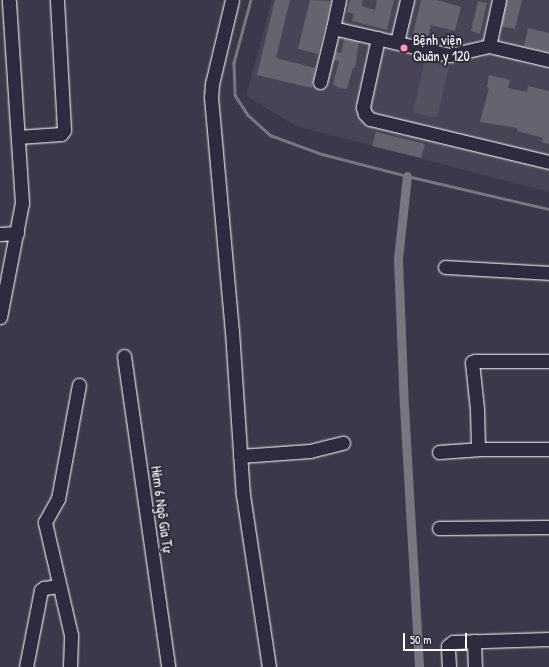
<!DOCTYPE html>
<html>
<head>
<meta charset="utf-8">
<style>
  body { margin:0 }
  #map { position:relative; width:549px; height:667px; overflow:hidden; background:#3c3749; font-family:"Patrick Hand",sans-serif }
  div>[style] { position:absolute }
  .built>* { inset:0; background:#494455 }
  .green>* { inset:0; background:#555060 }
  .stream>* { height:2.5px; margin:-1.25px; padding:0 1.25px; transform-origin:1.25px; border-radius:1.25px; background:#797682 }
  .canal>* { height:9px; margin:-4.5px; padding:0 4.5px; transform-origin:4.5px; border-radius:4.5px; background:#797682 }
  .building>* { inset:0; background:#666270 }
  .roads { filter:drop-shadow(0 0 1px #fff) drop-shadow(0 0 1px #fff) }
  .minor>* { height:13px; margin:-6.5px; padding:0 6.5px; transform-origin:6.5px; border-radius:6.5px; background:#2f2a3d }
  .dots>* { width:11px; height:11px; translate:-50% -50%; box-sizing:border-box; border:2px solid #2f2a3d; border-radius:50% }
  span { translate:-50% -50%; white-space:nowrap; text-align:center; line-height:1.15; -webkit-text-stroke:4px #2f2a3d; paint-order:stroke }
  .poi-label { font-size:14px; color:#fff }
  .left { translate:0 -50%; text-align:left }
  .street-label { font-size:14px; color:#fff }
  .scale { position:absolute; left:403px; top:633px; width:64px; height:18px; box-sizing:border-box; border:2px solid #fff; border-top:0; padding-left:5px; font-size:12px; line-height:14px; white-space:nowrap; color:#fff; -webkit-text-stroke:3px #2f2a3d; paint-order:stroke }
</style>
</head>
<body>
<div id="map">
  <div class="built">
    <i style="clip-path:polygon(272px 0,549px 0,549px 192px,296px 126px,246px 96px)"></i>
  </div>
  <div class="green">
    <i style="clip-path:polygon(425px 61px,449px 67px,437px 118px,413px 112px)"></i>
  </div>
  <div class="stream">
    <i style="left:251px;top:0;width:65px;rotate:105.1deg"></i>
    <i style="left:234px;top:63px;width:32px;rotate:88deg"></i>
    <i style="left:235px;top:95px;width:24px;rotate:57deg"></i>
    <i style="left:248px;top:115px;width:30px;rotate:42deg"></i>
    <i style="left:270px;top:135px;width:55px;rotate:20.1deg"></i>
    <i style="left:322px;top:154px;width:88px;rotate:14.5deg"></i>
    <i style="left:407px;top:176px;width:146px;rotate:13.1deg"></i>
  </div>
  <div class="canal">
    <i style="left:407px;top:176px;width:83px;rotate:96.2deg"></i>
    <i style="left:398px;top:259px;width:147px;rotate:87.7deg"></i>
    <i style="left:404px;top:406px;width:261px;rotate:86.7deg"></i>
  </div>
  <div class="building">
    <i style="clip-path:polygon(275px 0,290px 0,276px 58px,315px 68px,312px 88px,257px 75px)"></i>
    <i style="clip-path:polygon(310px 0,331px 1px,318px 54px,298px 49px)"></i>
    <i style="clip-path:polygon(350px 0,363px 0,361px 6px,375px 10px,377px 0,394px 0,387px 30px,352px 21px,354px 14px,347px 12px)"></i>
    <i style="clip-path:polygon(421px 0,437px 0,461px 7px,455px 31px,431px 25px,427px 41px,412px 38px)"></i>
    <i style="clip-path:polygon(507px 0,522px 0,515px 29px,501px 26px)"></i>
    <i style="clip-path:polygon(478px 1px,487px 3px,480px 34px,471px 31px)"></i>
    <i style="clip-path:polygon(528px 28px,549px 33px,549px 52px,524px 46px)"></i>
    <i style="clip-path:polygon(344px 39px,359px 42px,355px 68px,353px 68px,347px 89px,339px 88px,333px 84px,339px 61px,334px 60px,336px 52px,341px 53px)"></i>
    <i style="clip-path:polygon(489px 75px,510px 80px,508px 88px,527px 92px,528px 86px,549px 91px,549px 144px,541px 142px,543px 138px,517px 131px,517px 128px,480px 122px,489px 88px,487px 87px)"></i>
    <i style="clip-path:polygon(376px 132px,425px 144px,421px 158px,372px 146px)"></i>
  </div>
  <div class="roads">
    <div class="minor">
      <i style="left:232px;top:0;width:86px;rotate:103.4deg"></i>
      <i style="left:212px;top:84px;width:13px;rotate:94deg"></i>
      <i style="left:211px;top:97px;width:235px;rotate:84.9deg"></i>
      <i style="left:232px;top:331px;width:164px;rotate:86.2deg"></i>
      <i style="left:243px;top:495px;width:174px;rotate:81.4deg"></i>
      <i style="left:333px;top:28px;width:29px;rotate:-78deg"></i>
      <i style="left:378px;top:38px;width:71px;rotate:102.3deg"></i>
      <i style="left:363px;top:107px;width:7px;rotate:74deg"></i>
      <i style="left:365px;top:114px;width:7px;rotate:45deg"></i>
      <i style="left:370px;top:119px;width:184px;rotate:13.5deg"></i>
      <i style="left:397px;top:42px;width:43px;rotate:-76.6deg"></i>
      <i style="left:489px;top:46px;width:47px;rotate:-77.7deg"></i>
      <i style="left:320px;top:82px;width:56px;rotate:-76.5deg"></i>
      <i style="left:333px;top:28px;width:120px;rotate:13deg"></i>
      <i style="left:450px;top:55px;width:40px;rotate:-13deg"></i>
      <i style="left:489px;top:46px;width:62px;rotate:13.1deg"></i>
      <i style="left:18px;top:137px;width:43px;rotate:-4deg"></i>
      <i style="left:61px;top:134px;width:5px;rotate:-53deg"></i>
      <i style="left:64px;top:130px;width:130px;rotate:-93.1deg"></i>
      <i style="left:0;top:234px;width:17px;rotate:-3deg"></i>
      <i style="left:445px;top:267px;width:104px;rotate:3.3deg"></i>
      <i style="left:0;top:317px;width:116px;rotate:-79.1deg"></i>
      <i style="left:22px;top:203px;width:203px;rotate:-93.7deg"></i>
      <i style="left:124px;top:356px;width:314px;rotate:81.9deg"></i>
      <i style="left:478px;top:449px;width:40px;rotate:-91.4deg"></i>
      <i style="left:477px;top:409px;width:47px;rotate:-96.1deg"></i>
      <i style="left:472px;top:362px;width:3px;rotate:-18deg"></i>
      <i style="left:475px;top:361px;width:74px"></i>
      <i style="left:439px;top:452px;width:39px;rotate:-4deg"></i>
      <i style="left:478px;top:449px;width:71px"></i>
      <i style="left:240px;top:456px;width:70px;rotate:-4.1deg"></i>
      <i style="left:310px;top:451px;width:34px;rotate:-14deg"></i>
      <i style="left:439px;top:528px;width:110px;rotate:-0.5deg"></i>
      <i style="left:474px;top:641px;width:26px;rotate:88deg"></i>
      <i style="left:26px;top:667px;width:78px;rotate:-79deg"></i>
      <i style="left:41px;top:590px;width:4px;rotate:-34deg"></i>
      <i style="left:44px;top:588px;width:15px;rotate:-8deg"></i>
      <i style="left:70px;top:667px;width:32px;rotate:-88deg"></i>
      <i style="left:71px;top:635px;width:116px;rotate:-103deg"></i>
      <i style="left:45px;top:522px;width:26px;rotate:-61deg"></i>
      <i style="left:58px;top:499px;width:116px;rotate:-79.6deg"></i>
      <i style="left:449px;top:667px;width:21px;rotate:-93deg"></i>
      <i style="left:448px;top:646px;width:6px;rotate:-39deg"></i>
      <i style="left:453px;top:642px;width:96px;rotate:-1.8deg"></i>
    </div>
  </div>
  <div class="dots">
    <i style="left:404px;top:48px;background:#ff9aa2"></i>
  </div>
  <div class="poi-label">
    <span class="left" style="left:413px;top:48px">Bệnh viện<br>Quân y 120</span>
  </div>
  <div class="street-label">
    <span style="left:162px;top:509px;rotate:82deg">Hẻm 6 Ngô Gia Tự</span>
  </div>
  <div class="scale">50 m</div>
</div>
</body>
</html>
